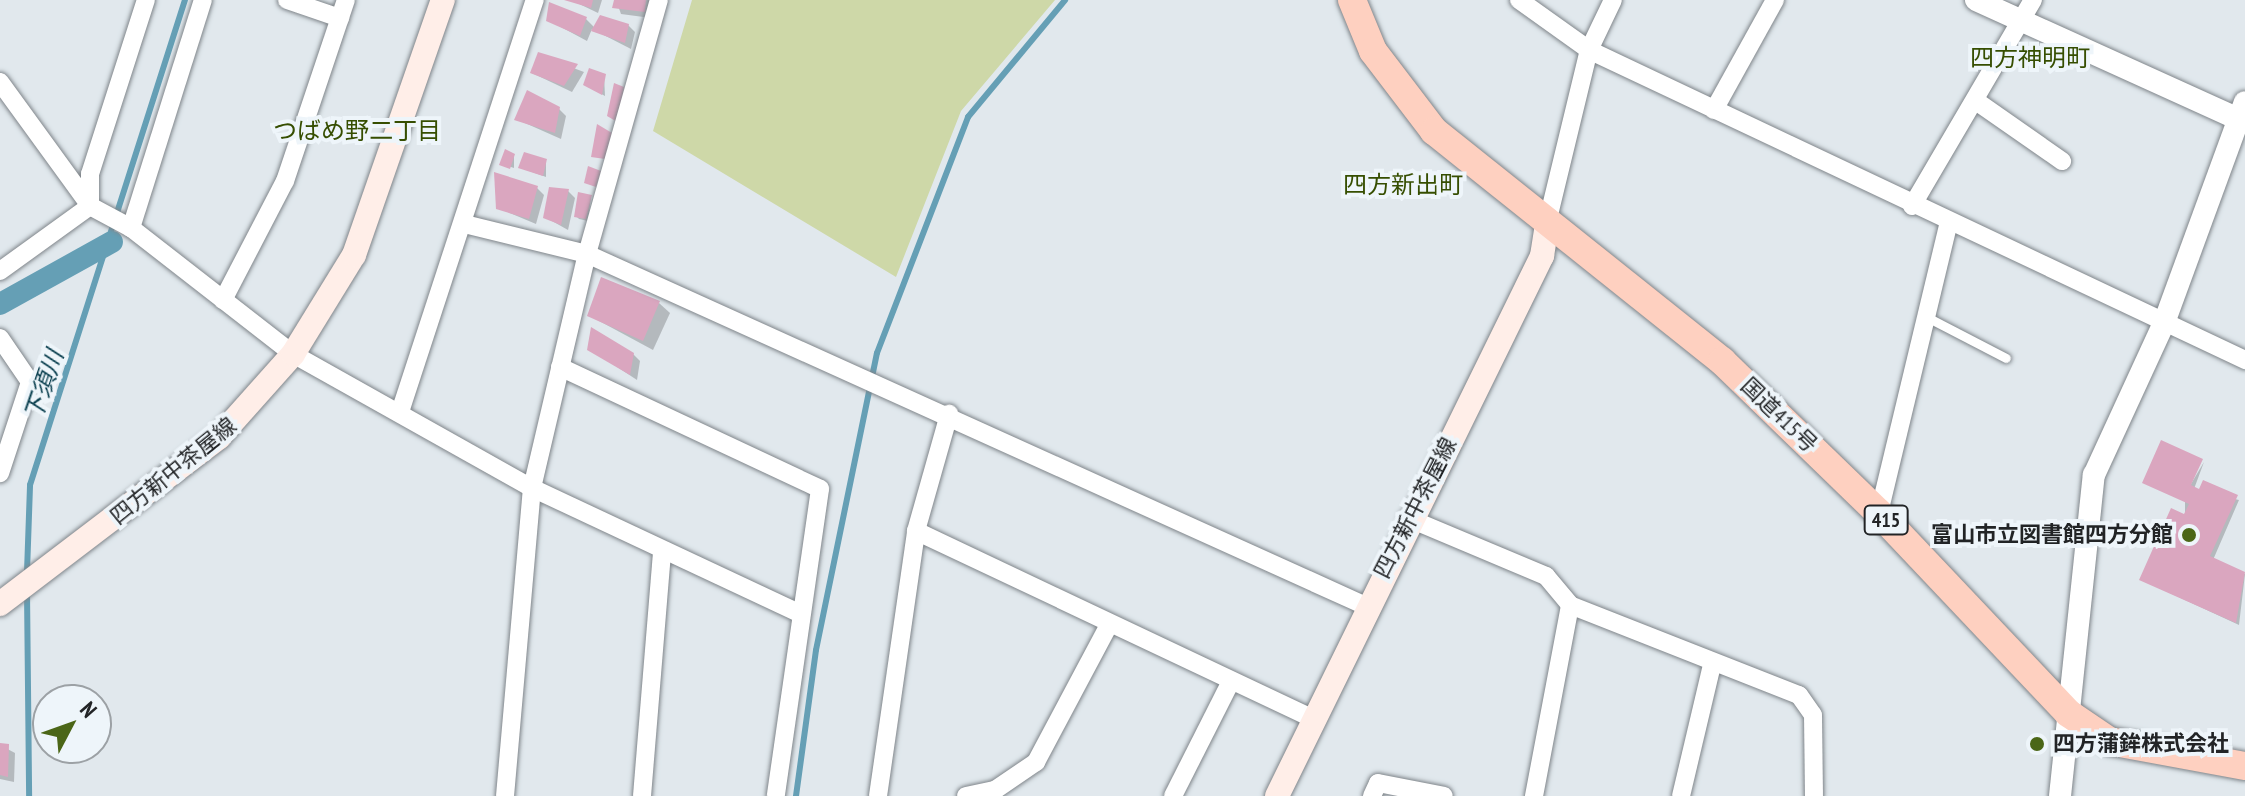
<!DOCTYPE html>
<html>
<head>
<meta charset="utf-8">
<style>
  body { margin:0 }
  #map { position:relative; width:2245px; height:796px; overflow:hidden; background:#e1e8ed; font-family:"PT Sans Narrow","Noto Sans JP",sans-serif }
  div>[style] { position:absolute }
  .green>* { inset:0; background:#ced8a8 }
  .shadow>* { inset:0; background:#0003 }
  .stream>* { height:6px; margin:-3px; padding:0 3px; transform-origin:3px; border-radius:3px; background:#659fb5 }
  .canal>* { height:22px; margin:-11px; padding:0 11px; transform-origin:11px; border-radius:11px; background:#659fb5 }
  .building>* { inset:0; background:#daa6bf }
  .roads { filter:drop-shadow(0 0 2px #7f858a) drop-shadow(0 0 2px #7f858a) }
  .service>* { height:9px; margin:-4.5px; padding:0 4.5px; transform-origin:4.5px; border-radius:4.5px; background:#fff }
  .minor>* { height:18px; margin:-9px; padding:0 9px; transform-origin:9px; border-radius:9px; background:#fff }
  .tertiary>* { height:22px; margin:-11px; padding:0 11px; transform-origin:11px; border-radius:11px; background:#fff }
  .secondary>* { height:24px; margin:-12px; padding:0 12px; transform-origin:12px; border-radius:12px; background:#ffeee8 }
  .trunk>* { height:28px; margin:-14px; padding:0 14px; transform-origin:14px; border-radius:14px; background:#fed0c0 }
  .dots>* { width:22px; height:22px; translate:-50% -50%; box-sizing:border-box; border:4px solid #eef5fa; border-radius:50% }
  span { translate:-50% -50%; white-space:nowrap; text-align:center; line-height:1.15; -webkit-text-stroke:8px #eef5fa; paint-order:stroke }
  .shield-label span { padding:2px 6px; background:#eef5fa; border:2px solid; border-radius:6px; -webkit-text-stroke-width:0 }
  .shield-label { font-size:20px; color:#222426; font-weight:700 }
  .street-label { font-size:22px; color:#222426 }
  .poi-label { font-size:22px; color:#222426; font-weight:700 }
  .right { translate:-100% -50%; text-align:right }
  .left { translate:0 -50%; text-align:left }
  .neighbourhood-label { font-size:24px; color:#364e01 }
  .water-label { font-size:24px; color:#063c4c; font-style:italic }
  .north { position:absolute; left:32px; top:684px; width:80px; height:80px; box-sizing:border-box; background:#eef5fa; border:2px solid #9ca1a5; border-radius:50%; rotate:49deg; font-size:22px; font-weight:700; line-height:32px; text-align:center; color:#222426 }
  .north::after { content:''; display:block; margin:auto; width:28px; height:36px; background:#4b6617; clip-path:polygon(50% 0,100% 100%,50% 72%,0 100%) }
</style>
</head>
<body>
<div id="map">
  <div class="green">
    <i style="clip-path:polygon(692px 0,1055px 0,961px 111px,896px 277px,653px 131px)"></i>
  </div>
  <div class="shadow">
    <i style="clip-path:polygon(571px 0,602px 0,598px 13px)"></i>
    <i style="clip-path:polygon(616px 0,653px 0,651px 18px,621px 14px)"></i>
    <i style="clip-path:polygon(586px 19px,595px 28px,628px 25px,635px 32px,631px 49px,592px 29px,587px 41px,548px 20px)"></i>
    <i style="clip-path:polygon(539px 55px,584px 72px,572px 92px,532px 73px)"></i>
    <i style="clip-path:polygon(604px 75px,605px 96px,585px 85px)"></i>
    <i style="clip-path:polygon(559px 109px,566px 116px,561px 139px,516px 119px)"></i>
    <i style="clip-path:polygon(514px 155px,514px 168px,502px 164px)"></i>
    <i style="clip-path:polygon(546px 160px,546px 177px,521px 168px)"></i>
    <i style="clip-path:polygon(537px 188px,544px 195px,536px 224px,498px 208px)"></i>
    <i style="clip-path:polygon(568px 191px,575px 198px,568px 230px,545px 217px)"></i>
    <i style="clip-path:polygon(591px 197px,588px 221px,579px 219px,576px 216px)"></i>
    <i style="clip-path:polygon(659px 303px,670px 313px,653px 350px,590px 316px)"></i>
    <i style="clip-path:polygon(590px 349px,633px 354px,640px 361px,637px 380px)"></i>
    <i style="clip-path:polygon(2204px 462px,2194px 489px,2239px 500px,2213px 560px,2245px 574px,2239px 625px,2142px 580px,2185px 517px,2185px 494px)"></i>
    <i style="clip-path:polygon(0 745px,15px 753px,14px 782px,0 779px)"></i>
  </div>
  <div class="stream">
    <i style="left:27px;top:572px;width:87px;rotate:-88deg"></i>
    <i style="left:30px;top:485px;width:509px;rotate:-72.28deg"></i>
    <i style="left:27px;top:592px;width:204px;rotate:89.4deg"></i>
    <i style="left:796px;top:796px;width:147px;rotate:-82.2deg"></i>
    <i style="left:816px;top:650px;width:303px;rotate:-78.4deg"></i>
    <i style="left:877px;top:353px;width:253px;rotate:-68.9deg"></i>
    <i style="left:968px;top:117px;width:152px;rotate:-50.3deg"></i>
  </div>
  <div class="canal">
    <i style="left:0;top:304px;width:128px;rotate:-29deg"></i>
  </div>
  <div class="building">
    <i style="clip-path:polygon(564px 0,593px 0,591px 8px)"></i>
    <i style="clip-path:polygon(614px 0,646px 0,645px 12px,612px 8px)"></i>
    <i style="clip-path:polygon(549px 2px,587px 17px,580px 36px,546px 21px)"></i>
    <i style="clip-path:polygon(600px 15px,629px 24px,625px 43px,591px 31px)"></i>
    <i style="clip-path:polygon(538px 52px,578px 64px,564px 86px,530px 73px)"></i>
    <i style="clip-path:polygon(589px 68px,606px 74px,602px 95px,583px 85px)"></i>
    <i style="clip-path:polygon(614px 83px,624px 87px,619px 123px,607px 116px)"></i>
    <i style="clip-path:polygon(527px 90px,560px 107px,555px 133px,514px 120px)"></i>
    <i style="clip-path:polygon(597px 124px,612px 133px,605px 159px,591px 157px)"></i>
    <i style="clip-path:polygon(505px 149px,515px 154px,510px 169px,499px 165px)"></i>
    <i style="clip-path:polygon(524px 152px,547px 159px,543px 176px,518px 168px)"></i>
    <i style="clip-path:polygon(588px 166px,601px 171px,596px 187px,584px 183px)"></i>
    <i style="clip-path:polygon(494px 172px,538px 186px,529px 219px,496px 209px)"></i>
    <i style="clip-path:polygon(549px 187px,569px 189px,561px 225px,543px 218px)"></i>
    <i style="clip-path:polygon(578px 192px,592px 195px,586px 219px,574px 217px)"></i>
    <i style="clip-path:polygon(601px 277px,660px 301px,643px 341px,587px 316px)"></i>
    <i style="clip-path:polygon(591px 327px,634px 353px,630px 375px,587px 350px)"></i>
    <i style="clip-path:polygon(2161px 440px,2203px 459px,2191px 485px,2199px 489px,2203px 480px,2238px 495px,2210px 556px,2245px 572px,2236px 623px,2139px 580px,2171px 508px,2184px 514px,2189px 504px,2142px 483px)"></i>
    <i style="clip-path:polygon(0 743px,9px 744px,8px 777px,0 775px)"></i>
  </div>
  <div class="roads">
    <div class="service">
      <i style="left:1925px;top:316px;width:91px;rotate:27.4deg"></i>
    </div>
    <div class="minor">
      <i style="left:287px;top:0;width:56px;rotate:18.8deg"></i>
      <i style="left:1519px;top:0;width:86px;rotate:35.5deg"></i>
      <i style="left:1589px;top:50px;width:726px;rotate:25.29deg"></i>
      <i style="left:0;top:82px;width:153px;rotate:54deg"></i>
      <i style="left:90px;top:206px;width:47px;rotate:28.2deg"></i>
      <i style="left:131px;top:228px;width:205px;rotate:37.9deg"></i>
      <i style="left:293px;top:354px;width:274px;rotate:29.3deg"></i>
      <i style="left:532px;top:488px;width:293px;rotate:25.1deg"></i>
      <i style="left:1976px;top:101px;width:105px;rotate:34.9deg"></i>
      <i style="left:1714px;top:110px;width:126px;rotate:-61deg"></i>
      <i style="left:90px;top:206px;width:32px;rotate:-90deg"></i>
      <i style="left:90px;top:174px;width:183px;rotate:-72.2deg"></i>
      <i style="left:1912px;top:206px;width:239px;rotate:-59.6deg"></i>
      <i style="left:1548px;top:219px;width:174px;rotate:-76.4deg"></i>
      <i style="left:1589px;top:50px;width:55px;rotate:-64.4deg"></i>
      <i style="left:464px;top:224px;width:127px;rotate:13.7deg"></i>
      <i style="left:587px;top:254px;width:855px;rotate:24.32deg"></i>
      <i style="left:131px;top:228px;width:239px;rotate:-72.5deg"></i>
      <i style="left:0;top:271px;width:111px;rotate:-35.8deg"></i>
      <i style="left:223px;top:300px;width:134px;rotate:-62.5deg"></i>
      <i style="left:285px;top:181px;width:191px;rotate:-71.4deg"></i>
      <i style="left:0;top:338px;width:53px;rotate:55.7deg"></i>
      <i style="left:30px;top:382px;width:96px;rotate:108.2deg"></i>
      <i style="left:560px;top:367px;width:287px;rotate:25.1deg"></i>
      <i style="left:820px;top:489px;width:310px;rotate:98.2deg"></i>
      <i style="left:400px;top:412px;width:434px;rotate:-71.9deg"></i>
      <i style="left:1879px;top:513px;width:300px;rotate:-76.5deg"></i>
      <i style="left:1408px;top:518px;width:150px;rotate:22.8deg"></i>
      <i style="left:1546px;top:576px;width:38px;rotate:50deg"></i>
      <i style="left:1570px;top:605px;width:246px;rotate:21.5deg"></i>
      <i style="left:1799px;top:695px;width:24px;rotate:55deg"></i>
      <i style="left:1813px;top:715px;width:81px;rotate:89.3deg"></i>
      <i style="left:916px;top:531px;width:439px;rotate:25.3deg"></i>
      <i style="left:505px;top:796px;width:309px;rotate:-85deg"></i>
      <i style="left:532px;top:488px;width:240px;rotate:-76.8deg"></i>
      <i style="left:587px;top:254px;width:264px;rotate:-74.2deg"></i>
      <i style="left:642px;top:796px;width:245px;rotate:-85.3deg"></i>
      <i style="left:878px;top:796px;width:268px;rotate:-81.8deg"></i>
      <i style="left:916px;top:531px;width:122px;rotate:-74.2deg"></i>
      <i style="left:966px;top:796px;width:30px;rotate:-12deg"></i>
      <i style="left:995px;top:790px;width:50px;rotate:-34.3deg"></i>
      <i style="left:1036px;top:762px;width:157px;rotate:-62deg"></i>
      <i style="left:1173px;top:796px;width:129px;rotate:-63.2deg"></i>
      <i style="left:1372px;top:796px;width:14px;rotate:-65deg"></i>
      <i style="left:1378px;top:783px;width:67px;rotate:11.1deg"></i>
      <i style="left:1534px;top:796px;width:194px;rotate:-79.3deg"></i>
      <i style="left:1681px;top:796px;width:135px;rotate:-76.7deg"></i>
    </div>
    <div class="tertiary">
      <i style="left:1976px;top:0;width:295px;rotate:24.4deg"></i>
      <i style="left:2060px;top:796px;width:323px;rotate:-84deg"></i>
      <i style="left:2094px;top:475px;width:167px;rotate:-65.3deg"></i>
      <i style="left:2164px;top:323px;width:235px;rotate:-69.9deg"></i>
    </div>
    <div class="secondary">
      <i style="left:0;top:604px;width:275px;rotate:-37.3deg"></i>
      <i style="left:219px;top:437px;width:111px;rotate:-48.3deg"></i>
      <i style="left:293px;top:354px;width:116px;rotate:-58.4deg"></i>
      <i style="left:354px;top:255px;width:270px;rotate:-70.8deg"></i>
      <i style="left:1277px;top:796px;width:602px;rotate:-63.86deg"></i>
      <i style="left:1542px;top:256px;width:37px;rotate:-81deg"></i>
    </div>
    <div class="trunk">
      <i style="left:1352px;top:0;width:55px;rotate:67.6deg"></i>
      <i style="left:1373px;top:51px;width:101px;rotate:52.7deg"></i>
      <i style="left:1434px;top:131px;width:369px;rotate:38.6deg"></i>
      <i style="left:1722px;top:361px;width:219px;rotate:44.1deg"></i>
      <i style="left:1879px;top:513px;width:275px;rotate:46.6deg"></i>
      <i style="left:2068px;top:713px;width:50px;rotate:34.3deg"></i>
      <i style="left:2109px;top:741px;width:138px;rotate:10.4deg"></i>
    </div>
  </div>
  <div class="dots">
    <i style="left:2189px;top:535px;background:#4b6617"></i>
    <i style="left:2037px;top:744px;background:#4b6617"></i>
  </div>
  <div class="shield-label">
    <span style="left:1886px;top:520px">415</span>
  </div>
  <div class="street-label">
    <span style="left:1779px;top:415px;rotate:44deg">国道415号</span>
    <span style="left:173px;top:471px;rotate:-39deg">四方新中茶屋線</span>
    <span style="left:1415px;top:508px;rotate:-63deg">四方新中茶屋線</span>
  </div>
  <div class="poi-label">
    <span class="right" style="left:2173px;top:535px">富山市立図書館四方分館</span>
    <span class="left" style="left:2053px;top:744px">四方蒲鉾株式会社</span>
  </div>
  <div class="neighbourhood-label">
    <span style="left:2030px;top:58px">四方神明町</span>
    <span style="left:357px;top:131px">つばめ野二丁目</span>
    <span style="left:1403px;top:185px">四方新出町</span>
  </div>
  <div class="water-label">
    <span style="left:44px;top:385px;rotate:-71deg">下須川</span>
  </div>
  <div class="north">N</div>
</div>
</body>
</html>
